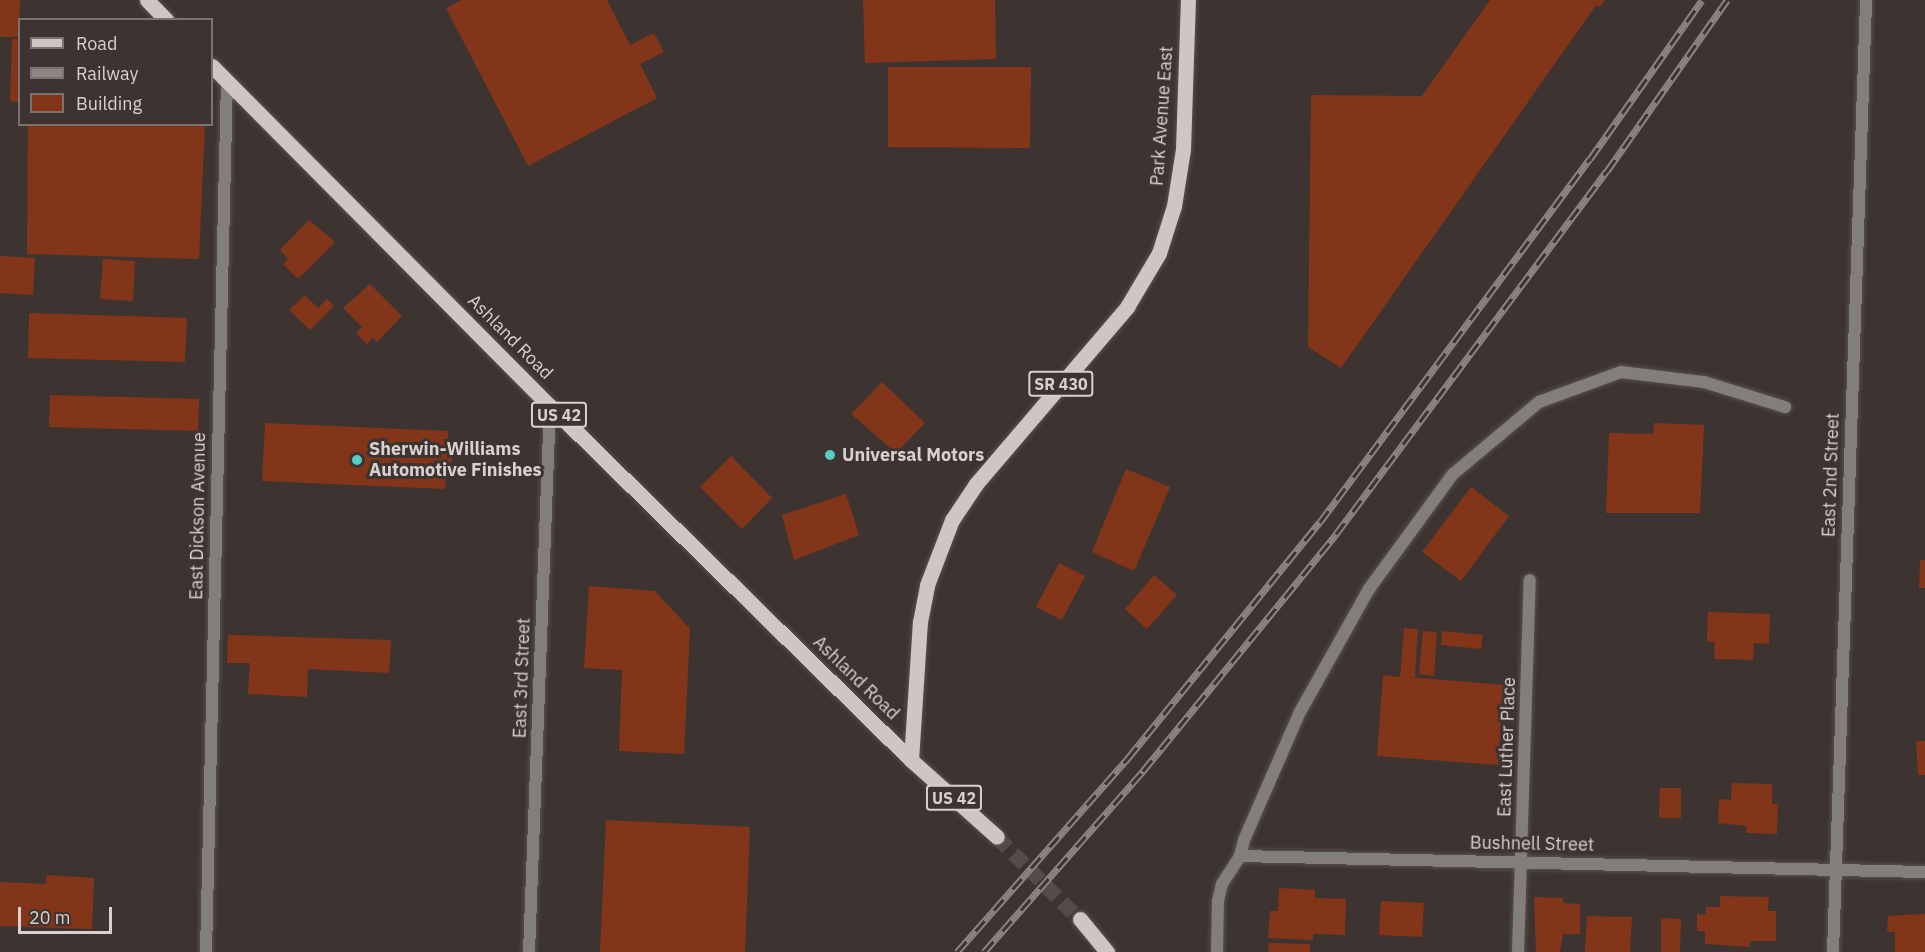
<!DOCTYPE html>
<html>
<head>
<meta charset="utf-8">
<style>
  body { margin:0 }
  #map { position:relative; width:1925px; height:952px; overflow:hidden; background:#3d3431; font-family:"IBM Plex Sans",sans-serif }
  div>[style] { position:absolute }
  .building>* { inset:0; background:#833519 }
  .primary-tunnel>* { height:15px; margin-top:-7.5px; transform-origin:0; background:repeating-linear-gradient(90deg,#544c49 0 15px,transparent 0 23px) }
  .roads { filter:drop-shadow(0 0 2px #59504d) drop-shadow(0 0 2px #59504d) }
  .service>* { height:12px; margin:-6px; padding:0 6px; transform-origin:6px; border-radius:6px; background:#827e7c }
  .minor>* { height:12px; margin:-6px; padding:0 6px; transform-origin:6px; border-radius:6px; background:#827e7c }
  .tertiary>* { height:12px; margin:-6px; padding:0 6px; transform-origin:6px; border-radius:6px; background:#827e7c }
  .primary>* { height:15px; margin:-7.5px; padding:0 7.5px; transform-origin:7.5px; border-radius:7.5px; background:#cfc5c2 }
  .rail>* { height:7px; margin-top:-3.5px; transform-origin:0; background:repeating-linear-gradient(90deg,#3d3431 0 14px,#8d8583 0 28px); box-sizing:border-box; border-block:2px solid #8d8583 }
  .dots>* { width:16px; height:16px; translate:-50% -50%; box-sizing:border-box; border:3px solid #3d3431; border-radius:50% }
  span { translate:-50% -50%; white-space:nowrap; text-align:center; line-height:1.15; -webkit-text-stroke:6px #3d3431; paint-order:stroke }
  .shield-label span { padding:2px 4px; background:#3d3431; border:2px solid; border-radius:4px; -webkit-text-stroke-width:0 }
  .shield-label { font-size:16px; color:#d7d1cf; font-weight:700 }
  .street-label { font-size:18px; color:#d7d1cf }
  .poi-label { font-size:18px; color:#d7d1cf; font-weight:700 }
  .left { translate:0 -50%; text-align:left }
  .legend { position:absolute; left:18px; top:18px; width:195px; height:108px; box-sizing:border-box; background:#3d3431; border:2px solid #7b7370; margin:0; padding:8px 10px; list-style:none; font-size:18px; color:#d7d1cf }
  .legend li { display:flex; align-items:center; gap:12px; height:30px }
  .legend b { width:30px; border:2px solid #7b7370 }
  .scale { position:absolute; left:18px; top:907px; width:94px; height:27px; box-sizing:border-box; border:3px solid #d7d1cf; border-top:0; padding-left:8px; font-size:18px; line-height:21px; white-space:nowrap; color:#d7d1cf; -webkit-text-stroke:4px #3d3431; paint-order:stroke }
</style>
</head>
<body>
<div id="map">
  <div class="building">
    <i style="clip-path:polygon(0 0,20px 0,19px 37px,0 37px)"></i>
    <i style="clip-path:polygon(462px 0,607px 0,630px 45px,654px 33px,664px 52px,640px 64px,657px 98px,528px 166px,446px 8px)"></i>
    <i style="clip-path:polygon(863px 0,995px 0,996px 59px,865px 63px)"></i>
    <i style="clip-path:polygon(1490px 0,1605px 0,1600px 7px,1596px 5px,1341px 368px,1308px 347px,1311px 95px,1422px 96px)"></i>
    <i style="clip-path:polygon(12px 39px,20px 39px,20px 102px,10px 101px)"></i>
    <i style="clip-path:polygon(888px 67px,1031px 67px,1030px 148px,888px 147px)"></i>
    <i style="clip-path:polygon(28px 124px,205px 124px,199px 259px,27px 254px)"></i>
    <i style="clip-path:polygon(309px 220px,335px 242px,298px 279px,283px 264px,288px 259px,280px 250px)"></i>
    <i style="clip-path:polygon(0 256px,35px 258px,33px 295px,0 293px)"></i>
    <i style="clip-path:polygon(103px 259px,135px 261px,133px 301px,100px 299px)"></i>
    <i style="clip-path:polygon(370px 284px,402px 316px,377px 342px,373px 338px,367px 344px,356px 333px,362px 327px,343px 308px)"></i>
    <i style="clip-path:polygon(305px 295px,318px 308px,327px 299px,334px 306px,310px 330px,289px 310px)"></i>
    <i style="clip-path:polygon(29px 313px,187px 318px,185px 362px,28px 358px)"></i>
    <i style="clip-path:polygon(882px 382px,925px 423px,896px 453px,851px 414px)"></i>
    <i style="clip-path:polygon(50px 395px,199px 399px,198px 431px,49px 427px)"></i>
    <i style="clip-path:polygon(265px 423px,448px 431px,448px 444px,452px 445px,451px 477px,446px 476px,445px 489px,262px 481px)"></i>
    <i style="clip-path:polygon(1654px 423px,1704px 425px,1700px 513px,1606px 513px,1609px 433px,1653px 434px)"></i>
    <i style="clip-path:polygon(731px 456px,772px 498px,742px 529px,700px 487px)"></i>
    <i style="clip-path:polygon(1126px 469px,1170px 487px,1134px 571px,1092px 552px)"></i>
    <i style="clip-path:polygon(1471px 487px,1509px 516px,1461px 581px,1422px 552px)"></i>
    <i style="clip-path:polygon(846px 494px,859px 535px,794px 560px,782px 515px)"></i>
    <i style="clip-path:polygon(1920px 560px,1925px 560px,1925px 588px,1919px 588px)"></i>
    <i style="clip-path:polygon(1059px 563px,1085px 576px,1062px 620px,1036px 607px)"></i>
    <i style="clip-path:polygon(1154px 575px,1177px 595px,1147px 629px,1125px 609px)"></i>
    <i style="clip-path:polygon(589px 586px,655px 591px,690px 629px,684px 754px,619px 751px,622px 670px,584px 668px)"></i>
    <i style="clip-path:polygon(1708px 612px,1770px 614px,1769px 644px,1754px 643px,1753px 660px,1714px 659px,1715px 642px,1707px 642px)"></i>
    <i style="clip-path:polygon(1404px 628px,1418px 629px,1415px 677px,1408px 677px,1504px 685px,1498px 765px,1377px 756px,1383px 675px,1400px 677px)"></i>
    <i style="clip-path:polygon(1423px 631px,1437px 632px,1434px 676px,1419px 674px)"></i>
    <i style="clip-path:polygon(1442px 631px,1483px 635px,1481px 649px,1441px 645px)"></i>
    <i style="clip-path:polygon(228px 635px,391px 640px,389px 673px,308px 669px,307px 697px,248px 694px,250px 663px,227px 663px)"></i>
    <i style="clip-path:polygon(1916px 741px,1925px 741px,1925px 775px,1918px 775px)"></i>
    <i style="clip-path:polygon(1732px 783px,1772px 784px,1772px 804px,1778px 804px,1777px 834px,1746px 833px,1747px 826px,1718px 823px,1719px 799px,1731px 800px)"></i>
    <i style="clip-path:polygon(1660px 788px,1681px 788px,1681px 818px,1659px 818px)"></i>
    <i style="clip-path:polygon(606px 820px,750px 827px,745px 952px,600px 952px)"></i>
    <i style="clip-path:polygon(47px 875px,94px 878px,92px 929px,0 926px,0 882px,46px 884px)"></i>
    <i style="clip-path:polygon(1279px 888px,1315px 890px,1315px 898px,1346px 899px,1345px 935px,1313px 934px,1313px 940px,1268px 938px,1270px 911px,1278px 911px)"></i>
    <i style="clip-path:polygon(1720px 896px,1769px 897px,1768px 911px,1776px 911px,1776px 941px,1750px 941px,1750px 947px,1705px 944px,1705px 931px,1697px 931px,1697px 914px,1706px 915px,1706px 907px,1720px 907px)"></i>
    <i style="clip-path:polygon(1534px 897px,1563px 898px,1563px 903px,1580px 904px,1580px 934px,1563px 934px,1560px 952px,1536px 952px)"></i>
    <i style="clip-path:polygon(1381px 901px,1424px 903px,1422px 937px,1379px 935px)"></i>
    <i style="clip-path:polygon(1925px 914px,1925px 952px,1895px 952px,1895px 932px,1887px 932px,1888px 916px)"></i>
    <i style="clip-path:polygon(1587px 916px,1632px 917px,1630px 952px,1585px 952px)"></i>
    <i style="clip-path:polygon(1661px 918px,1681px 919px,1680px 952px,1661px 952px)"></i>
    <i style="clip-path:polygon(1269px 943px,1310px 944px,1310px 952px,1268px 952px)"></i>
  </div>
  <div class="primary-tunnel">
    <i style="left:997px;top:837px;width:117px;rotate:44.7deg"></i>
  </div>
  <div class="roads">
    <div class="service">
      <i style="left:1240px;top:856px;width:16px;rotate:-76deg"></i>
      <i style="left:1244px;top:840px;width:140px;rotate:-66.4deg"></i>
      <i style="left:1300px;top:712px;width:141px;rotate:-60.7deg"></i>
      <i style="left:1369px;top:589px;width:142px;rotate:-53.9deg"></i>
      <i style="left:1453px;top:474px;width:112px;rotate:-39.9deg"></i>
      <i style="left:1539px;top:402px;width:87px;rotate:-20.1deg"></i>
      <i style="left:1621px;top:372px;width:84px;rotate:6.9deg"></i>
      <i style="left:1704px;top:382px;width:85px;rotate:17.2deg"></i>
      <i style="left:206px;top:952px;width:871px;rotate:-88.62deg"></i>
      <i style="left:1518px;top:952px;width:372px;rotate:-88.2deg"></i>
    </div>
    <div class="minor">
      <i style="left:529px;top:952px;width:546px;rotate:-87.8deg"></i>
      <i style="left:1217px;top:952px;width:51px;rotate:-88.9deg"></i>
      <i style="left:1218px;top:901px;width:17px;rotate:-77deg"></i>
      <i style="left:1222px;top:884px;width:33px;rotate:-57deg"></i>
      <i style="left:1240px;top:856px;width:685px;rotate:1.34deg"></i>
    </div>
    <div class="tertiary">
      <i style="left:1833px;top:952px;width:953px;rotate:-88.01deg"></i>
    </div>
    <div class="primary">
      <i style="left:147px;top:0;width:28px;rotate:46deg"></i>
      <i style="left:212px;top:66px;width:479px;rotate:45.2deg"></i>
      <i style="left:550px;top:406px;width:506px;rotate:44.44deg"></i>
      <i style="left:911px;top:760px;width:115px;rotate:41.8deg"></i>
      <i style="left:911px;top:760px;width:138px;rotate:-86.3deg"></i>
      <i style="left:920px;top:622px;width:38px;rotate:-79deg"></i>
      <i style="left:927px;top:585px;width:70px;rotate:-69deg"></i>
      <i style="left:952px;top:520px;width:43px;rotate:-56.3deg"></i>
      <i style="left:976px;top:484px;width:233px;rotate:-49.5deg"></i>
      <i style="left:1127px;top:307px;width:63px;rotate:-59.3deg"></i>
      <i style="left:1159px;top:253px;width:49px;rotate:-72.3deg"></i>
      <i style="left:1174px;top:206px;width:58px;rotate:-81deg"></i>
      <i style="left:1183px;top:149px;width:149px;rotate:-88.1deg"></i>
      <i style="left:1080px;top:919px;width:43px;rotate:50.7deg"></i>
    </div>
  </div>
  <div class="rail">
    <i style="left:957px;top:952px;width:259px;rotate:-48.6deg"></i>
    <i style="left:1128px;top:758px;width:304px;rotate:-50.9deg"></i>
    <i style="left:1320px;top:522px;width:452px;rotate:-53.4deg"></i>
    <i style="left:1590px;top:159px;width:194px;rotate:-54.8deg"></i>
    <i style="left:984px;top:952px;width:241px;rotate:-48.7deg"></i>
    <i style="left:1143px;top:771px;width:306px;rotate:-50.8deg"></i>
    <i style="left:1336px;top:534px;width:453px;rotate:-53.3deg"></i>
    <i style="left:1607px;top:171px;width:209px;rotate:-54.9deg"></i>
  </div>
  <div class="dots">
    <i style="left:830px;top:455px;background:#55cec6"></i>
    <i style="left:357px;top:460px;background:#55cec6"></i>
  </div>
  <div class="shield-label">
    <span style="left:1061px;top:384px">SR 430</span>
    <span style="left:559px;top:415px">US 42</span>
    <span style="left:954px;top:798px">US 42</span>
  </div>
  <div class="street-label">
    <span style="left:1162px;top:116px;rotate:-86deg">Park Avenue East</span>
    <span style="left:510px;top:337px;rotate:45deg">Ashland Road</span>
    <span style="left:1831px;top:475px;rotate:-88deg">East 2nd Street</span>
    <span style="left:198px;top:516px;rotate:-89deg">East Dickson Avenue</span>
    <span style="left:522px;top:678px;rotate:-88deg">East 3rd Street</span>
    <span style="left:856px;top:678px;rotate:44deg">Ashland Road</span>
    <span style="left:1507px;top:747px;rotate:-88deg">East Luther Place</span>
    <span style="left:1532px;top:844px;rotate:1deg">Bushnell Street</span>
  </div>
  <div class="poi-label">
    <span class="left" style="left:369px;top:460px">Sherwin-Williams<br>Automotive Finishes</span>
    <span class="left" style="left:842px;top:455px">Universal Motors</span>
  </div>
  <ul class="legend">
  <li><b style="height:8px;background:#cfc5c2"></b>Road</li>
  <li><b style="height:8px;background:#8d8583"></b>Railway</li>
  <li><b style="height:16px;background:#833519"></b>Building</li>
  </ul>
  <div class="scale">20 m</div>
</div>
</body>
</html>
